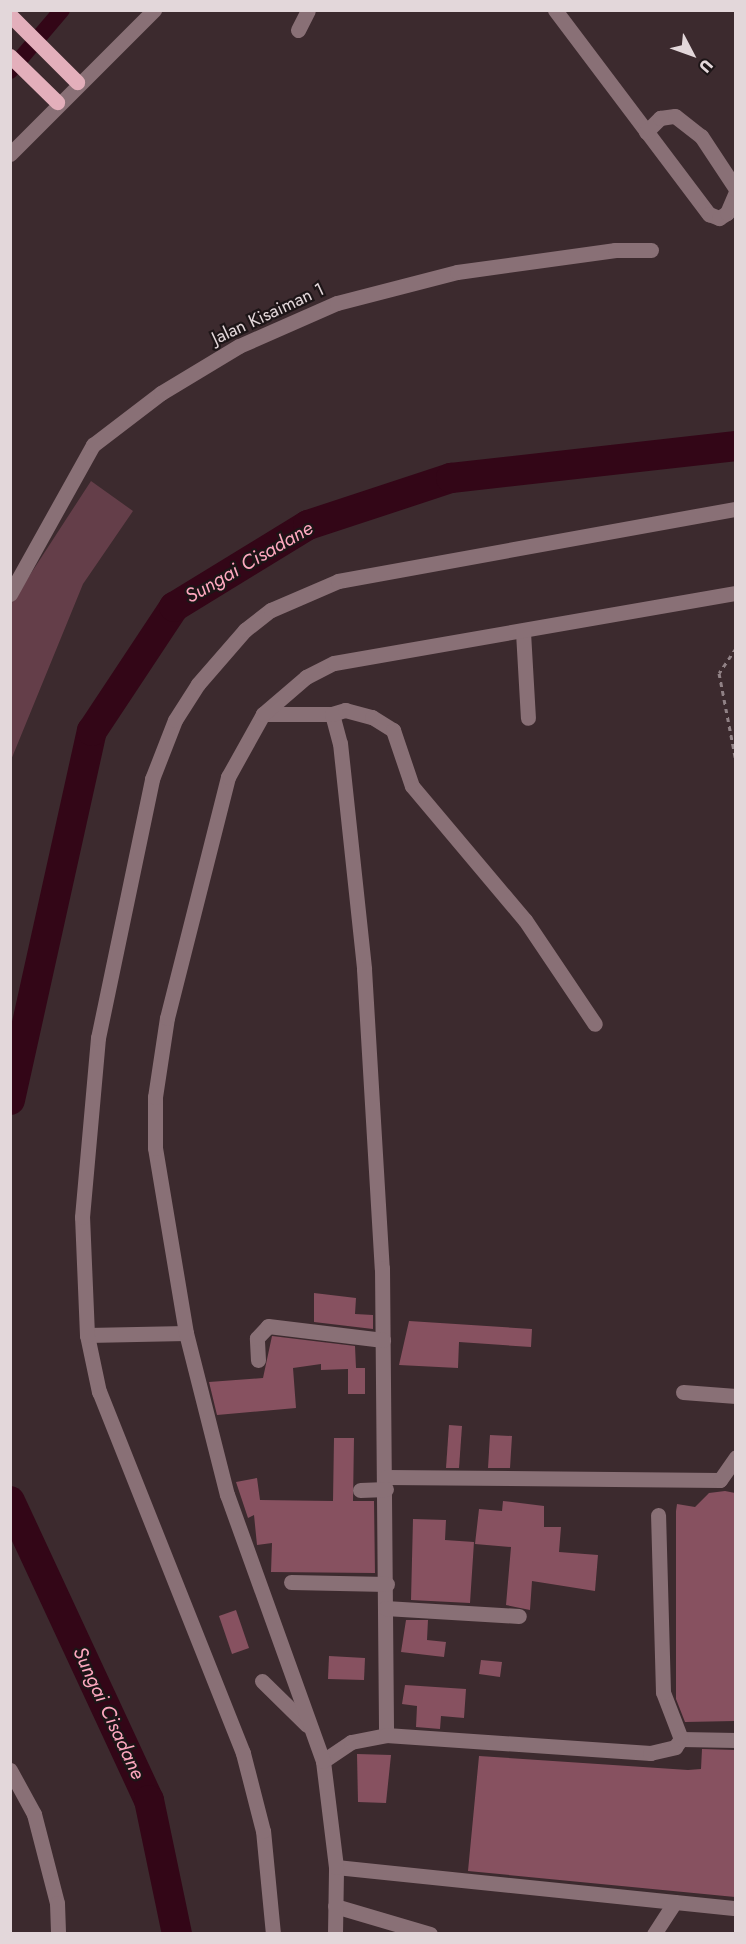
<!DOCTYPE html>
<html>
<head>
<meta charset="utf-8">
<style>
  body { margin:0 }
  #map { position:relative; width:746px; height:1944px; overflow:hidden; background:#3c2a2e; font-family:Jost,sans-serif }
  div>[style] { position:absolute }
  .green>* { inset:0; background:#643e49 }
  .canal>* { height:16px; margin:-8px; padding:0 8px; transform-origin:8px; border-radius:8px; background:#330617 }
  .river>* { height:30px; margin:-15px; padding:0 15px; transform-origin:15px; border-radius:15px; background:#330617 }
  .building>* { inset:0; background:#875160 }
  .path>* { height:3px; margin-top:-1.5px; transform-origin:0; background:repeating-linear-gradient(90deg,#908185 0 4.5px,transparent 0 9px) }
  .minor>* { height:15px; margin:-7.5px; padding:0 7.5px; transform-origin:7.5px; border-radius:7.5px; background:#897076 }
  .major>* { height:15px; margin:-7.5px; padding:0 7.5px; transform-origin:7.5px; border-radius:7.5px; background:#e3afbb }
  span { translate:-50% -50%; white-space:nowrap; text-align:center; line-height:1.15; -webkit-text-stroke:4.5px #1d1517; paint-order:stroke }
  .street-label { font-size:18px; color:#e3d7da }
  .water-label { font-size:20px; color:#fea8bf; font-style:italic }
  .frame { position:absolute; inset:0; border:12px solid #e3d7da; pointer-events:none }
  .north { position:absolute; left:662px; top:24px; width:60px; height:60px; -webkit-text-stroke:4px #1d1517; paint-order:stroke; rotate:131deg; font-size:16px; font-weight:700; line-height:24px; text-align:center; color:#e3d7da }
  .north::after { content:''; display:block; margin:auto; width:21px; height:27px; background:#e3d7da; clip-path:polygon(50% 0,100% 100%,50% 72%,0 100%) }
</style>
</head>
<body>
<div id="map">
  <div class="green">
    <i style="clip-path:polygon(91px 481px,133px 511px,83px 584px,11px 760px,11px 604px)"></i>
  </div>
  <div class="canal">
    <i style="left:10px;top:71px;width:80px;rotate:-49.6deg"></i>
  </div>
  <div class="river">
    <i style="left:10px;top:1100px;width:378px;rotate:-77.5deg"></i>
    <i style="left:92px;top:731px;width:149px;rotate:-56.5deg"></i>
    <i style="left:174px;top:607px;width:157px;rotate:-31.5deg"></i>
    <i style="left:308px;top:525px;width:151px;rotate:-18.2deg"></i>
    <i style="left:451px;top:478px;width:287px;rotate:-6.4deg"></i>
    <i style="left:10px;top:1501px;width:330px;rotate:65.1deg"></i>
    <i style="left:149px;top:1800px;width:137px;rotate:78.2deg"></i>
  </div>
  <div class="building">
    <i style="clip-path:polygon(314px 1293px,356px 1298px,355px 1314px,373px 1315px,373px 1329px,314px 1322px)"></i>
    <i style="clip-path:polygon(409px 1321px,532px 1329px,531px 1347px,459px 1342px,458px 1368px,399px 1365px)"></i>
    <i style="clip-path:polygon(272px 1336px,355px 1346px,356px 1368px,365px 1368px,365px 1394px,348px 1394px,348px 1369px,321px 1370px,321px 1364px,293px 1368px,296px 1408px,217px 1415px,209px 1382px,263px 1378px)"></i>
    <i style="clip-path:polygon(449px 1425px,462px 1426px,459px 1468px,446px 1468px)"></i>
    <i style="clip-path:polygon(490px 1435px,512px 1436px,510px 1468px,488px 1468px)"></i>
    <i style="clip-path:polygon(334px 1438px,354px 1438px,353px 1501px,374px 1501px,375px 1573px,271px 1572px,272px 1543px,257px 1545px,254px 1515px,248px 1518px,236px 1482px,257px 1478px,260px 1500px,333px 1501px)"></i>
    <i style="clip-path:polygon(725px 1491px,735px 1493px,735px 1721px,685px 1722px,676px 1699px,676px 1511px,677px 1504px,695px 1507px,709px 1493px)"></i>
    <i style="clip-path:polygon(503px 1501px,544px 1506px,544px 1527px,561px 1527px,559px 1552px,598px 1555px,595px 1591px,532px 1581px,530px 1610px,506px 1605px,511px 1547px,475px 1544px,479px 1509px,502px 1511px)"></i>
    <i style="clip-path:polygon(413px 1519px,446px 1520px,445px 1540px,474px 1542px,470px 1603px,411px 1600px)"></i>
    <i style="clip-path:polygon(236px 1610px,249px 1648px,232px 1654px,219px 1616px)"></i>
    <i style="clip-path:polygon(406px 1620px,428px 1620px,427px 1640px,446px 1642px,444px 1657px,401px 1652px)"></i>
    <i style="clip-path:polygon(329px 1656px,365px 1658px,364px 1680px,328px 1679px)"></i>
    <i style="clip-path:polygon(481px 1660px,502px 1662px,500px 1677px,479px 1674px)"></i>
    <i style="clip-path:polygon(405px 1685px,466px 1689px,464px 1718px,441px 1716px,440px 1729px,416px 1727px,417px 1706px,402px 1704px)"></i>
    <i style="clip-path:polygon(702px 1749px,735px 1750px,735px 1897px,468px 1871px,479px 1756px,688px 1770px,701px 1769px)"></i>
    <i style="clip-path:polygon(357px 1754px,391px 1755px,386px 1803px,358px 1802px)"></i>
  </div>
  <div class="path">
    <i style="left:736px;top:648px;width:30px;rotate:124deg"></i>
    <i style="left:719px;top:673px;width:90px;rotate:79.1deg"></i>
  </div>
  <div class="minor">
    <i style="left:555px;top:10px;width:256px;rotate:53deg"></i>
    <i style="left:709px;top:214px;width:11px;rotate:22deg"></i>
    <i style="left:719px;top:218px;width:9px;rotate:-32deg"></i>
    <i style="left:727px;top:213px;width:23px;rotate:-67deg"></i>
    <i style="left:298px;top:30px;width:22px;rotate:-63deg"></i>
    <i style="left:646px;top:132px;width:20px;rotate:-45deg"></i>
    <i style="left:660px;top:118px;width:15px;rotate:-8deg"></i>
    <i style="left:675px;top:116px;width:33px;rotate:38deg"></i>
    <i style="left:701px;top:136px;width:64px;rotate:56.6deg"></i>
    <i style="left:10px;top:154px;width:204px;rotate:-45deg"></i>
    <i style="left:10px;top:594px;width:171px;rotate:-60.9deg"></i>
    <i style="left:93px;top:445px;width:86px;rotate:-37.4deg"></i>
    <i style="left:161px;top:393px;width:91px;rotate:-31.1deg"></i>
    <i style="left:239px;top:346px;width:107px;rotate:-23.7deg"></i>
    <i style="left:337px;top:303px;width:124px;rotate:-14.5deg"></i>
    <i style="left:457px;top:272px;width:160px;rotate:-7.9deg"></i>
    <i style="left:615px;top:250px;width:36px"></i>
    <i style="left:523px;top:632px;width:86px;rotate:86.7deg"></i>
    <i style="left:263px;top:714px;width:69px"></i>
    <i style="left:332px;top:714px;width:30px;rotate:75deg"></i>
    <i style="left:340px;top:743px;width:227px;rotate:83.9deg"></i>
    <i style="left:364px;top:969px;width:300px;rotate:86.6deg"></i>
    <i style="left:382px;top:1268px;width:467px;rotate:89.5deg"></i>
    <i style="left:332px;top:714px;width:14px;rotate:-17deg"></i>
    <i style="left:345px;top:710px;width:28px;rotate:15deg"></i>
    <i style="left:372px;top:717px;width:25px;rotate:32deg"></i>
    <i style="left:393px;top:730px;width:59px;rotate:71.3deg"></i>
    <i style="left:412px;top:786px;width:175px;rotate:49.9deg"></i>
    <i style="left:525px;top:920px;width:125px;rotate:56.1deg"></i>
    <i style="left:87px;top:1335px;width:99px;rotate:-1.2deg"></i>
    <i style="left:258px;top:1360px;width:22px;rotate:-93deg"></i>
    <i style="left:257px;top:1338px;width:16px;rotate:-47deg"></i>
    <i style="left:268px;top:1326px;width:116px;rotate:6.9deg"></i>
    <i style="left:683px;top:1392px;width:53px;rotate:4.3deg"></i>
    <i style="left:386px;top:1477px;width:334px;rotate:0.5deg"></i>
    <i style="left:720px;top:1480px;width:28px;rotate:-55deg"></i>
    <i style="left:360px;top:1490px;width:26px;rotate:-2deg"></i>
    <i style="left:291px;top:1582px;width:96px;rotate:1.2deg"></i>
    <i style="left:385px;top:1608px;width:134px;rotate:3.4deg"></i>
    <i style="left:262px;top:1681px;width:63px;rotate:44.4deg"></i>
    <i style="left:681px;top:1739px;width:55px;rotate:1deg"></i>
    <i style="left:323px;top:1761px;width:34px;rotate:-34deg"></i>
    <i style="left:351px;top:1742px;width:36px;rotate:-11deg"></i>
    <i style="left:386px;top:1735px;width:265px;rotate:3.9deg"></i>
    <i style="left:650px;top:1753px;width:26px;rotate:-13deg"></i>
    <i style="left:675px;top:1747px;width:10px;rotate:-53deg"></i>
    <i style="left:681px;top:1739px;width:50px;rotate:-111deg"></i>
    <i style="left:663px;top:1692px;width:177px;rotate:-91.6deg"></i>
    <i style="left:10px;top:1770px;width:50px;rotate:61.4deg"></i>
    <i style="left:34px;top:1814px;width:92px;rotate:75.5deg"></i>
    <i style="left:57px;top:1903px;width:31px;rotate:88deg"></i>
    <i style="left:336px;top:1867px;width:402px;rotate:5.9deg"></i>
    <i style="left:335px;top:1906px;width:99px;rotate:16.4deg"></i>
    <i style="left:273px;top:1934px;width:103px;rotate:-95.5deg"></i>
    <i style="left:263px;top:1831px;width:81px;rotate:-104.4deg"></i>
    <i style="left:243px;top:1753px;width:389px;rotate:-111.7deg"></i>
    <i style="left:99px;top:1392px;width:58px;rotate:-101.9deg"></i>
    <i style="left:87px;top:1335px;width:118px;rotate:-92.4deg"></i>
    <i style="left:82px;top:1217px;width:180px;rotate:-84.9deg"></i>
    <i style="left:98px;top:1038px;width:265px;rotate:-78.2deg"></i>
    <i style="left:152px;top:779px;width:63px;rotate:-68.7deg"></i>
    <i style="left:175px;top:720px;width:43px;rotate:-57.4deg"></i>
    <i style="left:198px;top:684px;width:72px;rotate:-49deg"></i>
    <i style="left:245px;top:630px;width:33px;rotate:-38deg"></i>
    <i style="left:271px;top:610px;width:73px;rotate:-23.4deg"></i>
    <i style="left:338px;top:581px;width:404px;rotate:-10.3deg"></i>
    <i style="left:335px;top:1934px;width:67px;rotate:-89.1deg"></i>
    <i style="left:336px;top:1867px;width:107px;rotate:-97deg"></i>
    <i style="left:323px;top:1761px;width:283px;rotate:-109.8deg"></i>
    <i style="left:227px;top:1495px;width:167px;rotate:-104.2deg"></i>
    <i style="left:186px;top:1333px;width:188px;rotate:-99.5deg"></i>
    <i style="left:155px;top:1148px;width:51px;rotate:-90deg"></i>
    <i style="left:155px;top:1097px;width:80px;rotate:-81.4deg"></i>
    <i style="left:167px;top:1018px;width:249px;rotate:-75.8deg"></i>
    <i style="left:228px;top:777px;width:72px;rotate:-60.9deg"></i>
    <i style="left:263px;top:714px;width:57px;rotate:-40.7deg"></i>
    <i style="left:306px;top:677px;width:31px;rotate:-27deg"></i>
    <i style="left:334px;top:663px;width:408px;rotate:-9.9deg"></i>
    <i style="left:654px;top:1934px;width:38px;rotate:-57deg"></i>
  </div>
  <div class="major">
    <i style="left:10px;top:15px;width:95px;rotate:45deg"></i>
    <i style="left:10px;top:56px;width:66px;rotate:44.4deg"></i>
  </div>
  <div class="street-label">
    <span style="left:268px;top:314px;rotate:-25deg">Jalan Kisaiman 1</span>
  </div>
  <div class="water-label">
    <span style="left:249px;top:562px;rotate:-30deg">Sungai Cisadane</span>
    <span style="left:109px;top:1713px;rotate:65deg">Sungai Cisadane</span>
  </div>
  <div class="frame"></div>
  <div class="north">U</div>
</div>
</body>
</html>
